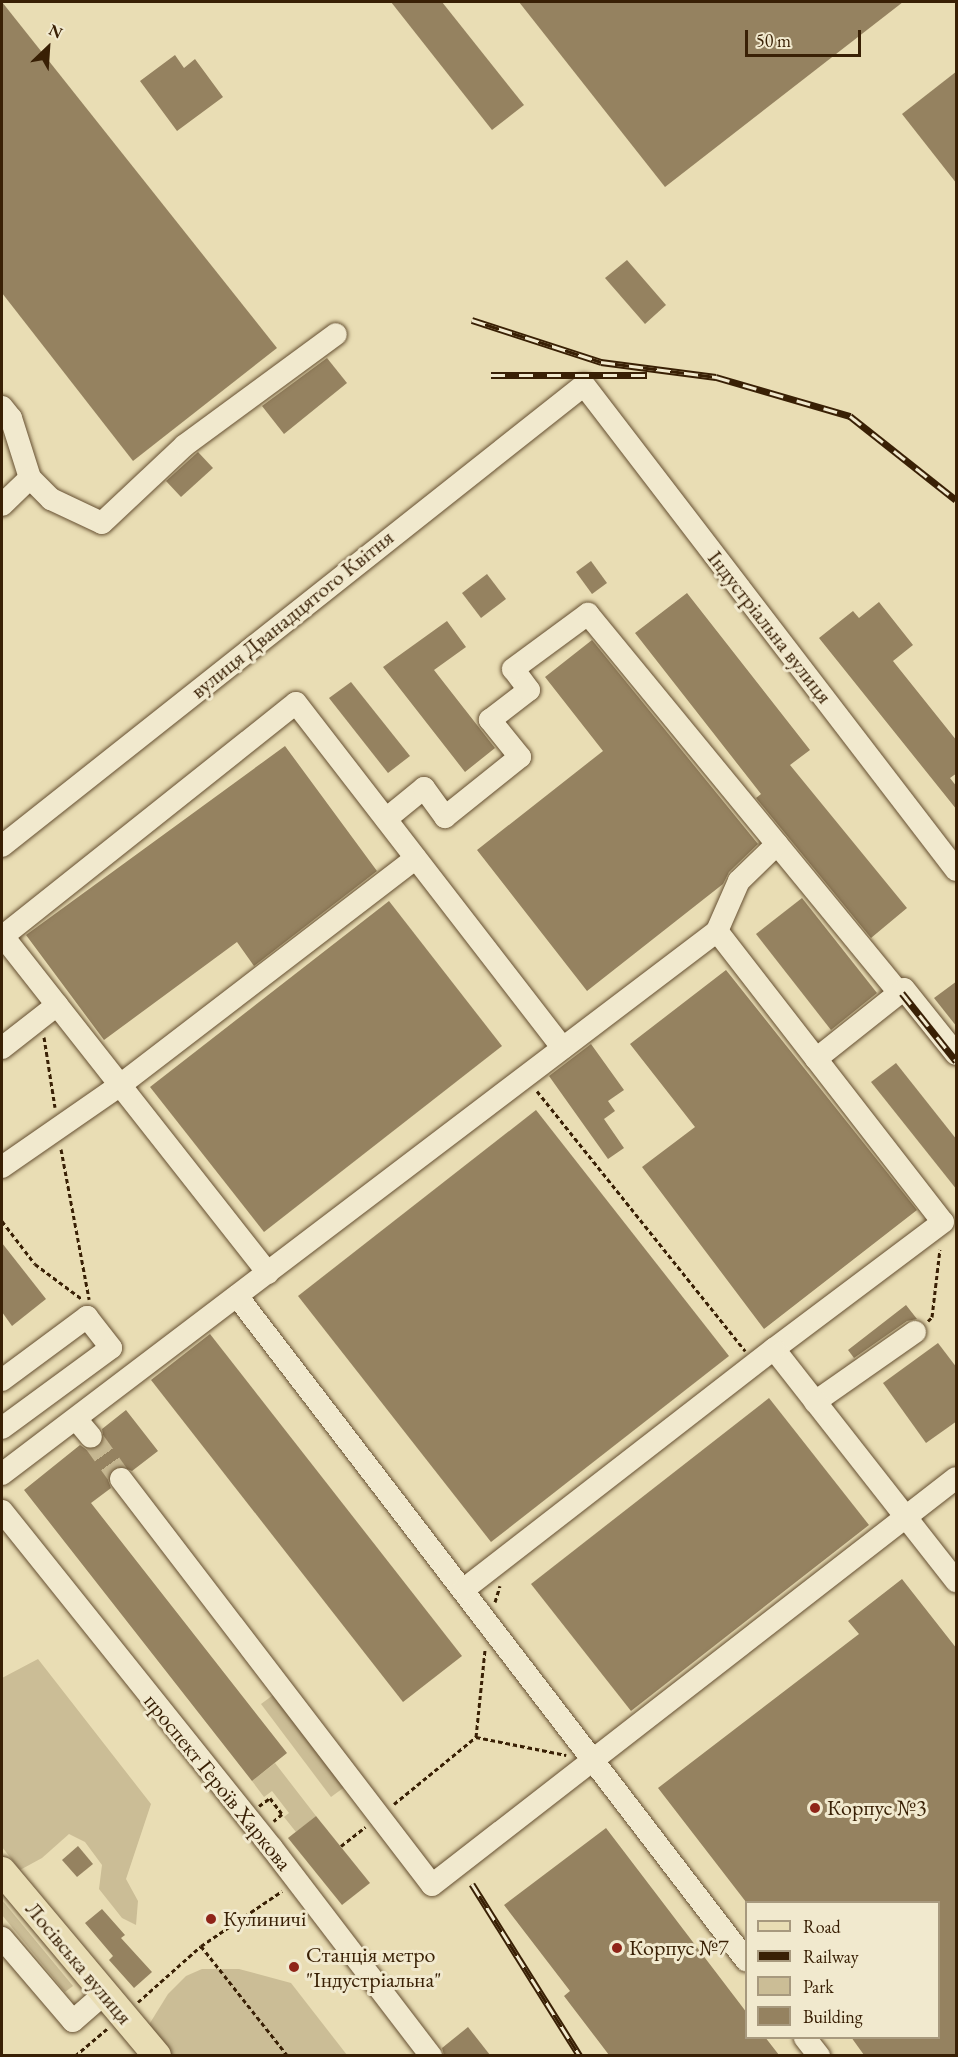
<!DOCTYPE html>
<html>
<head>
<meta charset="utf-8">
<style>
  body { margin:0 }
  #map { position:relative; width:958px; height:2057px; overflow:hidden; background:#e9ddb4; font-family:"EB Garamond",serif }
  div>[style] { position:absolute }
  .green>* { inset:0; background:#cbbd96 }
  .building>* { inset:0; background:#958260 }
  .minor-tunnel>* { height:22px; margin-top:-11px; transform-origin:0; background:repeating-linear-gradient(90deg,#c6b791 0 22px,transparent 0 33px) }
  .path>* { height:3px; margin-top:-1.5px; transform-origin:0; background:repeating-linear-gradient(90deg,#392005 0 4.5px,transparent 0 7.5px) }
  .roads { filter:drop-shadow(0 0 2px #654f31) drop-shadow(0 0 2px #654f31) }
  .minor>* { height:22px; margin:-11px; padding:0 11px; transform-origin:11px; border-radius:11px; background:#f1e9ce }
  .major>* { height:28px; margin:-14px; padding:0 14px; transform-origin:14px; border-radius:14px; background:#e9ddb4 }
  .rail>* { height:7px; margin-top:-3.5px; transform-origin:0; background:repeating-linear-gradient(90deg,#f1e9ce 0 14px,#392005 0 28px); box-sizing:border-box; border-block:2px solid #392005 }
  .dots>* { width:16px; height:16px; translate:-50% -50%; box-sizing:border-box; border:3px solid #f1e9ce; border-radius:50% }
  span { translate:-50% -50%; white-space:nowrap; text-align:center; line-height:1.15; -webkit-text-stroke:6px #f1e9ce; paint-order:stroke }
  .street-label { font-size:22px; color:#392005 }
  .poi-label { font-size:22px; color:#392005 }
  .left { translate:0 -50%; text-align:left }
  .frame { position:absolute; inset:0; border:3px solid #392005; pointer-events:none }
  .legend { position:absolute; left:745px; top:1901px; width:195px; height:138px; box-sizing:border-box; background:#f1e9ce; border:2px solid #a7997e; margin:0; padding:8px 10px; list-style:none; font-size:18px; color:#392005 }
  .legend li { display:flex; align-items:center; gap:12px; height:30px }
  .legend b { width:30px; border:2px solid #a7997e }
  .north { position:absolute; left:18px; top:18px; width:60px; height:60px; -webkit-text-stroke:4px #f1e9ce; paint-order:stroke; rotate:25deg; font-size:16px; font-weight:700; line-height:24px; text-align:center; color:#392005 }
  .north::after { content:''; display:block; margin:auto; width:21px; height:27px; background:#392005; clip-path:polygon(50% 0,100% 100%,50% 72%,0 100%) }
  .scale { position:absolute; left:745px; top:30px; width:116px; height:27px; box-sizing:border-box; border:3px solid #392005; border-top:0; padding-left:8px; font-size:18px; line-height:21px; white-space:nowrap; color:#392005; -webkit-text-stroke:4px #f1e9ce; paint-order:stroke }
</style>
</head>
<body>
<div id="map">
  <div class="green">
    <i style="clip-path:polygon(38px 1659px,151px 1804px,126px 1879px,138px 1901px,136px 1925px,122px 1918px,99px 1889px,102px 1865px,85px 1842px,69px 1834px,42px 1858px,20px 1870px,2px 1847px,2px 1678px)"></i>
    <i style="clip-path:polygon(280px 1690px,350px 1783px,331px 1797px,261px 1704px)"></i>
    <i style="clip-path:polygon(275px 1763px,316px 1816px,296px 1832px,284px 1817px,289px 1813px,272px 1791px,264px 1797px,252px 1781px)"></i>
    <i style="clip-path:polygon(2px 1900px,73px 1986px,65px 1992px,2px 1915px)"></i>
    <i style="clip-path:polygon(202px 1969px,239px 1969px,291px 1983px,347px 2055px,140px 2056px,150px 2023px,168px 1994px,186px 1976px)"></i>
  </div>
  <div class="building">
    <i style="clip-path:polygon(2px 2px,277px 348px,133px 461px,2px 293px)"></i>
    <i style="clip-path:polygon(391px 2px,442px 2px,524px 105px,492px 130px)"></i>
    <i style="clip-path:polygon(519px 2px,903px 2px,665px 187px)"></i>
    <i style="clip-path:polygon(175px 55px,184px 68px,195px 59px,223px 97px,177px 131px,140px 81px)"></i>
    <i style="clip-path:polygon(957px 71px,957px 184px,902px 114px)"></i>
    <i style="clip-path:polygon(627px 260px,666px 305px,645px 324px,605px 278px)"></i>
    <i style="clip-path:polygon(327px 358px,347px 383px,284px 434px,262px 406px)"></i>
    <i style="clip-path:polygon(198px 452px,213px 468px,181px 497px,166px 481px)"></i>
    <i style="clip-path:polygon(591px 561px,607px 583px,592px 594px,576px 572px)"></i>
    <i style="clip-path:polygon(487px 574px,506px 599px,481px 618px,462px 593px)"></i>
    <i style="clip-path:polygon(687px 593px,810px 750px,790px 765px,907px 908px,871px 938px,756px 798px,761px 794px,635px 633px)"></i>
    <i style="clip-path:polygon(879px 602px,913px 645px,893px 661px,957px 741px,957px 773px,950px 778px,957px 787px,957px 810px,819px 638px,853px 611px,859px 618px)"></i>
    <i style="clip-path:polygon(447px 621px,466px 647px,434px 670px,495px 748px,465px 772px,383px 667px)"></i>
    <i style="clip-path:polygon(592px 640px,758px 844px,729px 872px,723px 884px,587px 991px,477px 850px,603px 751px,545px 677px)"></i>
    <i style="clip-path:polygon(351px 682px,410px 756px,388px 773px,329px 698px)"></i>
    <i style="clip-path:polygon(285px 746px,377px 871px,254px 966px,237px 942px,104px 1040px,26px 935px)"></i>
    <i style="clip-path:polygon(802px 898px,877px 993px,831px 1030px,756px 934px)"></i>
    <i style="clip-path:polygon(389px 901px,502px 1046px,264px 1232px,150px 1087px)"></i>
    <i style="clip-path:polygon(726px 970px,917px 1210px,764px 1329px,642px 1167px,695px 1127px,630px 1044px)"></i>
    <i style="clip-path:polygon(957px 981px,957px 1027px,934px 998px)"></i>
    <i style="clip-path:polygon(591px 1044px,624px 1090px,608px 1101px,615px 1111px,604px 1119px,624px 1148px,608px 1159px,549px 1076px)"></i>
    <i style="clip-path:polygon(896px 1063px,957px 1140px,957px 1190px,871px 1082px)"></i>
    <i style="clip-path:polygon(536px 1110px,729px 1356px,491px 1542px,298px 1296px)"></i>
    <i style="clip-path:polygon(2px 1243px,46px 1299px,12px 1326px,2px 1312px)"></i>
    <i style="clip-path:polygon(906px 1305px,917px 1319px,907px 1321px,854px 1358px,848px 1350px)"></i>
    <i style="clip-path:polygon(210px 1334px,462px 1656px,403px 1702px,151px 1380px)"></i>
    <i style="clip-path:polygon(938px 1343px,957px 1368px,957px 1421px,926px 1443px,883px 1383px)"></i>
    <i style="clip-path:polygon(769px 1398px,869px 1525px,631px 1711px,531px 1584px)"></i>
    <i style="clip-path:polygon(126px 1410px,158px 1451px,132px 1471px,120px 1466px,112px 1469px,108px 1480px,111px 1488px,91px 1503px,287px 1753px,252px 1781px,24px 1490px,80px 1445px,87px 1450px,99px 1448px,104px 1441px,102px 1429px)"></i>
    <i style="clip-path:polygon(902px 1579px,957px 1649px,957px 2055px,864px 2055px,851px 2037px,939px 2037px,939px 1902px,746px 1902px,658px 1788px,859px 1634px,848px 1621px)"></i>
    <i style="clip-path:polygon(316px 1816px,370px 1883px,342px 1905px,288px 1838px)"></i>
    <i style="clip-path:polygon(606px 1828px,747px 2013px,747px 2037px,765px 2037px,779px 2055px,609px 2055px,564px 1996px,570px 1991px,504px 1905px)"></i>
    <i style="clip-path:polygon(78px 1846px,93px 1864px,77px 1877px,62px 1860px)"></i>
    <i style="clip-path:polygon(102px 1909px,125px 1935px,121px 1938px,152px 1972px,134px 1988px,109px 1960px,113px 1956px,85px 1923px)"></i>
    <i style="clip-path:polygon(468px 2027px,490px 2055px,444px 2055px,442px 2048px)"></i>
  </div>
  <div class="minor-tunnel">
    <i style="left:91px;top:1437px;width:52px;rotate:54.5deg"></i>
  </div>
  <div class="path">
    <i style="left:44px;top:1037px;width:71px;rotate:81.1deg"></i>
    <i style="left:537px;top:1091px;width:333px;rotate:51.3deg"></i>
    <i style="left:61px;top:1149px;width:153px;rotate:79.4deg"></i>
    <i style="left:2px;top:1221px;width:54px;rotate:52.5deg"></i>
    <i style="left:35px;top:1264px;width:59px;rotate:36.7deg"></i>
    <i style="left:928px;top:1321px;width:6px;rotate:-45deg"></i>
    <i style="left:932px;top:1317px;width:68px;rotate:-83.3deg"></i>
    <i style="left:495px;top:1602px;width:17px;rotate:-73deg"></i>
    <i style="left:476px;top:1737px;width:87px;rotate:-84.1deg"></i>
    <i style="left:394px;top:1804px;width:106px;rotate:-39.3deg"></i>
    <i style="left:476px;top:1737px;width:92px;rotate:11.3deg"></i>
    <i style="left:259px;top:1806px;width:14px;rotate:-36deg"></i>
    <i style="left:270px;top:1798px;width:20px;rotate:53deg"></i>
    <i style="left:282px;top:1814px;width:11px;rotate:139deg"></i>
    <i style="left:341px;top:1846px;width:31px;rotate:-38deg"></i>
    <i style="left:201px;top:1946px;width:140px;rotate:51.7deg"></i>
    <i style="left:138px;top:2002px;width:84px;rotate:-41.6deg"></i>
    <i style="left:201px;top:1946px;width:98px;rotate:-34.2deg"></i>
    <i style="left:75px;top:2056px;width:43px;rotate:-40.3deg"></i>
  </div>
  <div class="roads">
    <div class="minor">
      <i style="left:2px;top:407px;width:14px;rotate:51deg"></i>
      <i style="left:11px;top:418px;width:63px;rotate:72.4deg"></i>
      <i style="left:30px;top:478px;width:30px;rotate:45deg"></i>
      <i style="left:51px;top:499px;width:56px;rotate:25.2deg"></i>
      <i style="left:102px;top:523px;width:114px;rotate:-43.2deg"></i>
      <i style="left:185px;top:445px;width:187px;rotate:-36.3deg"></i>
      <i style="left:2px;top:505px;width:39px;rotate:-44deg"></i>
      <i style="left:386px;top:819px;width:49px;rotate:-39.2deg"></i>
      <i style="left:424px;top:788px;width:36px;rotate:54deg"></i>
      <i style="left:445px;top:817px;width:96px;rotate:-38.7deg"></i>
      <i style="left:520px;top:757px;width:48px;rotate:-129deg"></i>
      <i style="left:490px;top:720px;width:49px;rotate:-37.6deg"></i>
      <i style="left:529px;top:690px;width:26px;rotate:-127deg"></i>
      <i style="left:513px;top:669px;width:93px;rotate:-36.3deg"></i>
      <i style="left:588px;top:614px;width:490px;rotate:50.6deg"></i>
      <i style="left:2px;top:846px;width:742px;rotate:-38.38deg"></i>
      <i style="left:584px;top:385px;width:611px;rotate:52.51deg"></i>
      <i style="left:717px;top:931px;width:55px;rotate:-66.3deg"></i>
      <i style="left:739px;top:881px;width:53px;rotate:-44.2deg"></i>
      <i style="left:2px;top:1048px;width:70px;rotate:-38deg"></i>
      <i style="left:816px;top:1059px;width:112px;rotate:-38.5deg"></i>
      <i style="left:904px;top:989px;width:83px;rotate:51.3deg"></i>
      <i style="left:2px;top:1167px;width:142px;rotate:-34.7deg"></i>
      <i style="left:119px;top:1086px;width:374px;rotate:-37.5deg"></i>
      <i style="left:268px;top:1273px;width:429px;rotate:-128.2deg"></i>
      <i style="left:3px;top:936px;width:374px;rotate:-38.5deg"></i>
      <i style="left:296px;top:703px;width:436px;rotate:52.3deg"></i>
      <i style="left:237px;top:1296px;width:837px;rotate:52.53deg"></i>
      <i style="left:2px;top:1380px;width:106px;rotate:-36.5deg"></i>
      <i style="left:87px;top:1317px;width:39px;rotate:52deg"></i>
      <i style="left:111px;top:1348px;width:135px;rotate:143.7deg"></i>
      <i style="left:815px;top:1402px;width:122px;rotate:-35deg"></i>
      <i style="left:76px;top:1419px;width:23px;rotate:50deg"></i>
      <i style="left:2px;top:1474px;width:898px;rotate:-37.21deg"></i>
      <i style="left:717px;top:931px;width:368px;rotate:52.2deg"></i>
      <i style="left:943px;top:1222px;width:211px;rotate:143.1deg"></i>
      <i style="left:774px;top:1349px;width:295px;rotate:51.9deg"></i>
      <i style="left:121px;top:1479px;width:511px;rotate:52.55deg"></i>
      <i style="left:432px;top:1885px;width:663px;rotate:-37.84deg"></i>
      <i style="left:2px;top:1511px;width:432px;rotate:51.3deg"></i>
      <i style="left:272px;top:1848px;width:262px;rotate:52.6deg"></i>
      <i style="left:463px;top:1590px;width:393px;rotate:-37.8deg"></i>
      <i style="left:2px;top:1938px;width:109px;rotate:49.5deg"></i>
      <i style="left:73px;top:2021px;width:41px;rotate:-41.1deg"></i>
      <i style="left:805px;top:2038px;width:23px;rotate:52deg"></i>
    </div>
    <div class="major">
      <i style="left:2px;top:1871px;width:241px;rotate:50deg"></i>
    </div>
  </div>
  <div class="rail">
    <i style="left:472px;top:320px;width:136px;rotate:18deg"></i>
    <i style="left:601px;top:362px;width:116px;rotate:7.4deg"></i>
    <i style="left:716px;top:377px;width:140px;rotate:16.2deg"></i>
    <i style="left:850px;top:416px;width:135px;rotate:38.4deg"></i>
    <i style="left:491px;top:375px;width:156px"></i>
    <i style="left:902px;top:993px;width:87px;rotate:51.5deg"></i>
    <i style="left:472px;top:1884px;width:203px;rotate:57.9deg"></i>
  </div>
  <div class="dots">
    <i style="left:815px;top:1808px;background:#8f2418"></i>
    <i style="left:211px;top:1919px;background:#8f2418"></i>
    <i style="left:617px;top:1948px;background:#8f2418"></i>
    <i style="left:294px;top:1967px;background:#8f2418"></i>
  </div>
  <div class="street-label">
    <span style="left:292px;top:614px;rotate:-39deg">вулиця Дванадцятого Квітня</span>
    <span style="left:770px;top:627px;rotate:52deg">Індустріальна вулиця</span>
    <span style="left:218px;top:1782px;rotate:51deg">проспект Героїв Харкова</span>
    <span style="left:79px;top:1963px;rotate:50deg">Лосівська вулиця</span>
  </div>
  <div class="poi-label">
    <span class="left" style="left:827px;top:1808px">Корпус №3</span>
    <span class="left" style="left:223px;top:1919px">Кулиничі</span>
    <span class="left" style="left:629px;top:1948px">Корпус №7</span>
    <span class="left" style="left:306px;top:1967px">Станція метро<br>"Індустріальна"</span>
  </div>
  <div class="frame"></div>
  <ul class="legend">
  <li><b style="height:8px;background:#e9ddb4"></b>Road</li>
  <li><b style="height:8px;background:#392005"></b>Railway</li>
  <li><b style="height:16px;background:#cbbd96"></b>Park</li>
  <li><b style="height:16px;background:#958260"></b>Building</li>
  </ul>
  <div class="north">N</div>
  <div class="scale">50 m</div>
</div>
</body>
</html>
